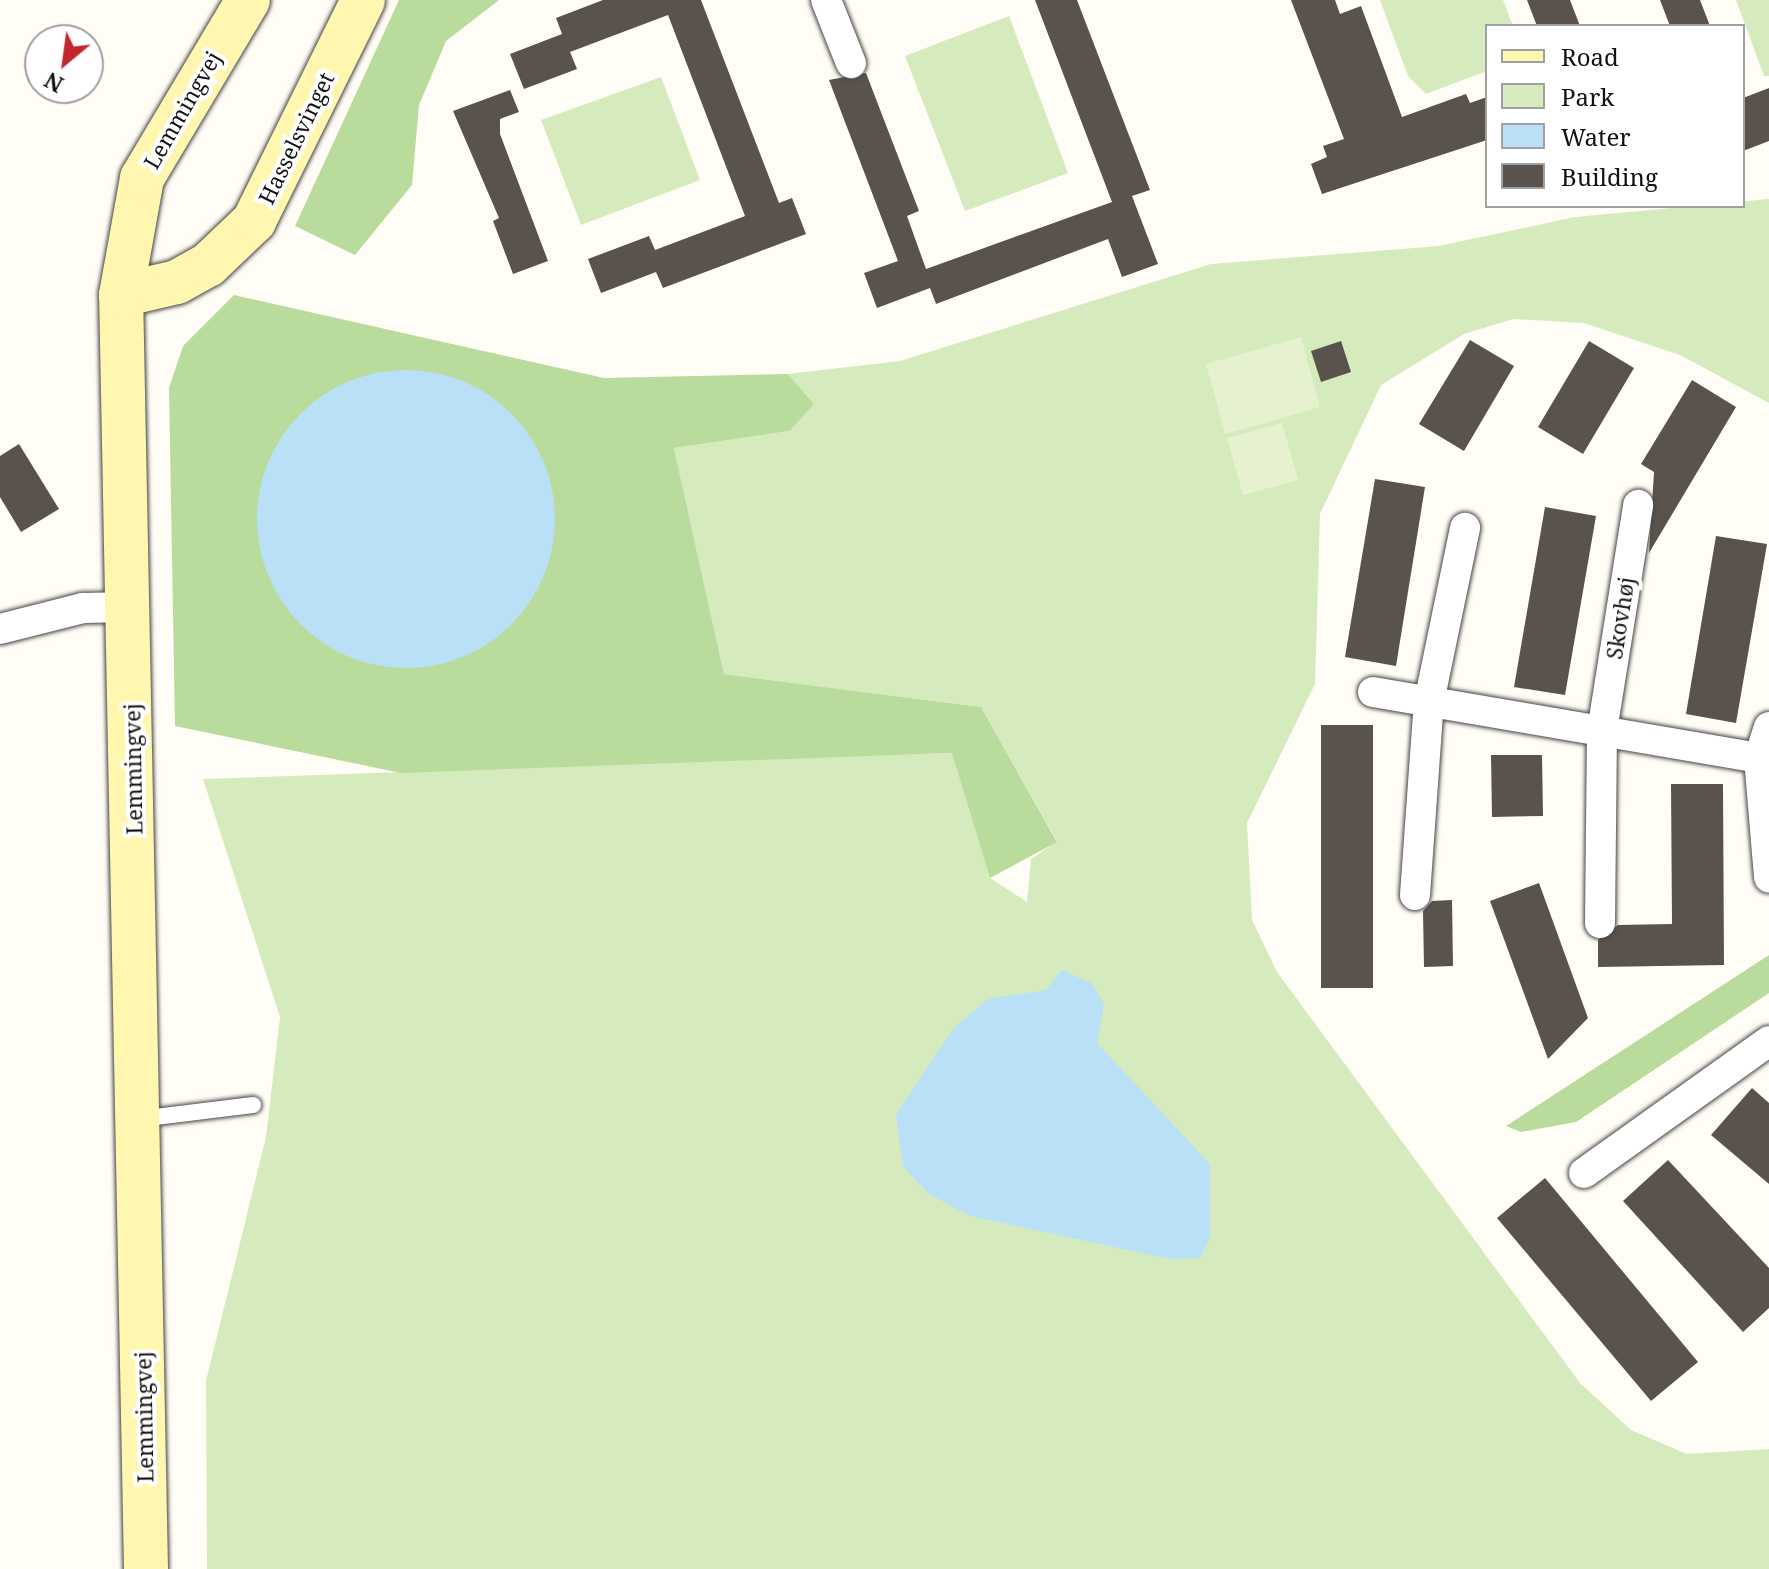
<!DOCTYPE html>
<html>
<head>
<meta charset="utf-8">
<style>
  body { margin:0 }
  #map { position:relative; width:1769px; height:1569px; overflow:hidden; background:#fffdf5; font-family:"Noto Serif",serif }
  div>[style] { position:absolute }
  .green>* { inset:0; background:#d5ebbd }
  .forest>* { inset:0; background:#b9dc9c }
  .pitch>* { inset:0; background:#e6f2cf }
  .water>* { inset:0; background:#b9e0f7 }
  .round { border-radius:50% }
  .building>* { inset:0; background:#5a524d }
  .roads { filter:drop-shadow(0 0 2px #444) drop-shadow(0 0 2px #444) }
  .lane>* { height:16px; margin:-8px; padding:0 8px; transform-origin:8px; border-radius:8px; background:#fff }
  .street>* { height:30px; margin:-15px; padding:0 15px; transform-origin:15px; border-radius:15px; background:#fff }
  .secondary>* { height:44px; margin:-22px; padding:0 22px; transform-origin:22px; border-radius:22px; background:#fff6b0 }
  span { translate:-50% -50%; white-space:nowrap; text-align:center; line-height:1.15; -webkit-text-stroke:8px #fff; paint-order:stroke }
  .street-label { font-size:22px; color:#111 }
  .legend { position:absolute; left:1485px; top:24px; width:260px; height:184px; box-sizing:border-box; background:#fff; border:2px solid #a0a0a0; margin:0; padding:10px 14px; list-style:none; font-size:24px; color:#111 }
  .legend li { display:flex; align-items:center; gap:16px; height:40px }
  .legend b { width:40px; border:2px solid #a0a0a0 }
  .north { position:absolute; left:24px; top:24px; width:80px; height:80px; box-sizing:border-box; background:#fff; border:2px solid #a0a0a0; border-radius:50%; rotate:209deg; font-size:22px; font-weight:700; line-height:32px; text-align:center; color:#111 }
  .north::after { content:''; display:block; margin:auto; width:28px; height:36px; background:#c4262e; clip-path:polygon(50% 0,100% 100%,50% 72%,0 100%) }
</style>
</head>
<body>
<div id="map">
  <div class="green">
    <i style="clip-path:polygon(1380px 0,1503px 0,1513px 26px,1487px 26px,1487px 71px,1426px 94px,1408px 76px)"></i>
    <i style="clip-path:polygon(1736px 0,1769px 0,1769px 76px,1764px 76px)"></i>
    <i style="clip-path:polygon(1009px 16px,1068px 173px,965px 211px,905px 56px)"></i>
    <i style="clip-path:polygon(661px 77px,700px 180px,581px 225px,541px 120px)"></i>
    <i style="clip-path:polygon(1769px 199px,1769px 403px,1680px 355px,1584px 323px,1513px 319px,1464px 334px,1381px 385px,1320px 514px,1315px 684px,1247px 823px,1252px 920px,1277px 972px,1580px 1383px,1631px 1430px,1687px 1454px,1769px 1449px,1769px 1569px,207px 1569px,206px 1381px,266px 1137px,280px 1017px,203px 779px,953px 753px,990px 878px,1027px 902px,1031px 859px,1057px 841px,981px 707px,724px 674px,674px 448px,790px 431px,814px 404px,788px 374px,900px 361px,1211px 264px,1439px 246px,1575px 217px)"></i>
  </div>
  <div class="forest">
    <i style="clip-path:polygon(399px 0,499px 0,446px 41px,419px 105px,412px 185px,355px 255px,295px 226px)"></i>
    <i style="clip-path:polygon(234px 295px,604px 378px,788px 374px,814px 404px,790px 431px,674px 448px,724px 674px,981px 707px,1057px 842px,990px 878px,952px 753px,401px 773px,175px 726px,169px 388px,183px 346px)"></i>
    <i style="clip-path:polygon(1769px 955px,1769px 993px,1576px 1122px,1521px 1132px,1506px 1126px)"></i>
  </div>
  <div class="pitch">
    <i style="clip-path:polygon(1301px 337px,1320px 407px,1225px 434px,1206px 364px)"></i>
    <i style="clip-path:polygon(1282px 423px,1298px 480px,1243px 495px,1227px 438px)"></i>
  </div>
  <div class="water">
    <i class="round" style="left:257px;top:370px;width:298px;height:298px"></i>
    <i style="clip-path:polygon(1062px 970px,1091px 983px,1104px 1004px,1097px 1043px,1210px 1164px,1210px 1238px,1200px 1258px,1170px 1259px,970px 1216px,929px 1194px,903px 1167px,896px 1115px,953px 1029px,988px 999px,1046px 990px)"></i>
  </div>
  <div class="building">
    <i style="clip-path:polygon(603px 0,701px 0,779px 203px,792px 198px,806px 234px,663px 288px,656px 272px,601px 293px,588px 259px,649px 236px,655px 250px,745px 216px,668px 15px,570px 52px,577px 69px,524px 89px,510px 54px,562px 34px,556px 18px)"></i>
    <i style="clip-path:polygon(1035px 0,1077px 0,1150px 190px,1132px 196px,1158px 264px,1122px 277px,1108px 239px,936px 304px,930px 288px,877px 308px,864px 273px,898px 261px,829px 80px,866px 73px,919px 211px,907px 216px,926px 269px,1112px 202px)"></i>
    <i style="clip-path:polygon(1291px 0,1335px 0,1340px 14px,1361px 6px,1402px 117px,1466px 94px,1470px 103px,1487px 97px,1487px 140px,1322px 194px,1311px 164px,1327px 157px,1323px 146px,1344px 139px)"></i>
    <i style="clip-path:polygon(1527px 0,1570px 0,1580px 26px,1537px 26px)"></i>
    <i style="clip-path:polygon(1660px 0,1700px 0,1710px 26px,1670px 26px)"></i>
    <i style="clip-path:polygon(1769px 88px,1769px 141px,1743px 151px,1743px 98px)"></i>
    <i style="clip-path:polygon(510px 90px,519px 112px,500px 119px,500px 134px,548px 261px,513px 274px,493px 221px,499px 218px,453px 111px)"></i>
    <i style="clip-path:polygon(1470px 340px,1514px 366px,1464px 451px,1419px 424px)"></i>
    <i style="clip-path:polygon(1341px 341px,1351px 372px,1321px 382px,1311px 351px)"></i>
    <i style="clip-path:polygon(1589px 341px,1634px 368px,1583px 454px,1538px 427px)"></i>
    <i style="clip-path:polygon(1692px 380px,1736px 407px,1649px 553px,1654px 472px,1641px 464px)"></i>
    <i style="clip-path:polygon(19px 444px,59px 509px,21px 532px,0 497px,0 456px)"></i>
    <i style="clip-path:polygon(1375px 479px,1425px 487px,1396px 666px,1345px 657px)"></i>
    <i style="clip-path:polygon(1545px 507px,1596px 516px,1565px 695px,1514px 687px)"></i>
    <i style="clip-path:polygon(1716px 536px,1767px 544px,1736px 723px,1686px 714px)"></i>
    <i style="clip-path:polygon(1321px 725px,1373px 725px,1373px 988px,1321px 988px)"></i>
    <i style="clip-path:polygon(1491px 755px,1542px 755px,1543px 816px,1492px 817px)"></i>
    <i style="clip-path:polygon(1671px 784px,1723px 784px,1724px 965px,1598px 967px,1598px 940px,1618px 925px,1672px 924px)"></i>
    <i style="clip-path:polygon(1539px 883px,1588px 1018px,1548px 1059px,1490px 901px)"></i>
    <i style="clip-path:polygon(1452px 900px,1453px 966px,1424px 967px,1423px 911px,1432px 901px)"></i>
    <i style="clip-path:polygon(1752px 1088px,1769px 1103px,1769px 1184px,1711px 1135px)"></i>
    <i style="clip-path:polygon(1668px 1160px,1769px 1268px,1769px 1308px,1743px 1332px,1623px 1201px)"></i>
    <i style="clip-path:polygon(1545px 1178px,1698px 1362px,1651px 1401px,1497px 1218px)"></i>
  </div>
  <div class="roads">
    <div class="lane">
      <i style="left:139px;top:1119px;width:115px;rotate:-7deg"></i>
    </div>
    <div class="street">
      <i style="left:826px;top:0;width:68px;rotate:68.4deg"></i>
      <i style="left:0;top:629px;width:86px;rotate:-14.2deg"></i>
      <i style="left:83px;top:608px;width:47px;rotate:-1.2deg"></i>
      <i style="left:1373px;top:692px;width:402px;rotate:9.7deg"></i>
      <i style="left:1769px;top:727px;width:33px;rotate:108deg"></i>
      <i style="left:1759px;top:758px;width:120px;rotate:85.2deg"></i>
      <i style="left:1415px;top:895px;width:194px;rotate:-85.9deg"></i>
      <i style="left:1429px;top:702px;width:178px;rotate:-78.3deg"></i>
      <i style="left:1600px;top:923px;width:192px;rotate:-89.4deg"></i>
      <i style="left:1602px;top:731px;width:229px;rotate:-80.9deg"></i>
      <i style="left:1584px;top:1173px;width:227px;rotate:-35.5deg"></i>
    </div>
    <div class="secondary">
      <i style="left:121px;top:295px;width:57px;rotate:-13.1deg"></i>
      <i style="left:177px;top:282px;width:35px;rotate:-29deg"></i>
      <i style="left:208px;top:265px;width:64px;rotate:-43.7deg"></i>
      <i style="left:254px;top:221px;width:246px;rotate:-63.7deg"></i>
      <i style="left:146px;top:1569px;width:1274px;rotate:-91.12deg"></i>
      <i style="left:121px;top:295px;width:119px;rotate:-79.8deg"></i>
      <i style="left:142px;top:178px;width:207px;rotate:-59.2deg"></i>
    </div>
  </div>
  <div class="street-label">
    <span style="left:182px;top:110px;rotate:-60deg">Lemmingvej</span>
    <span style="left:296px;top:138px;rotate:-64deg">Hasselsvinget</span>
    <span style="left:1620px;top:618px;rotate:-81deg">Skovhøj</span>
    <span style="left:133px;top:769px;rotate:-91deg">Lemmingvej</span>
    <span style="left:144px;top:1417px;rotate:-91deg">Lemmingvej</span>
  </div>
  <ul class="legend">
  <li><b style="height:10px;background:#fff6b0"></b>Road</li>
  <li><b style="height:22px;background:#d5ebbd"></b>Park</li>
  <li><b style="height:22px;background:#b9e0f7"></b>Water</li>
  <li><b style="height:22px;background:#5a524d"></b>Building</li>
  </ul>
  <div class="north">N</div>
</div>
</body>
</html>
